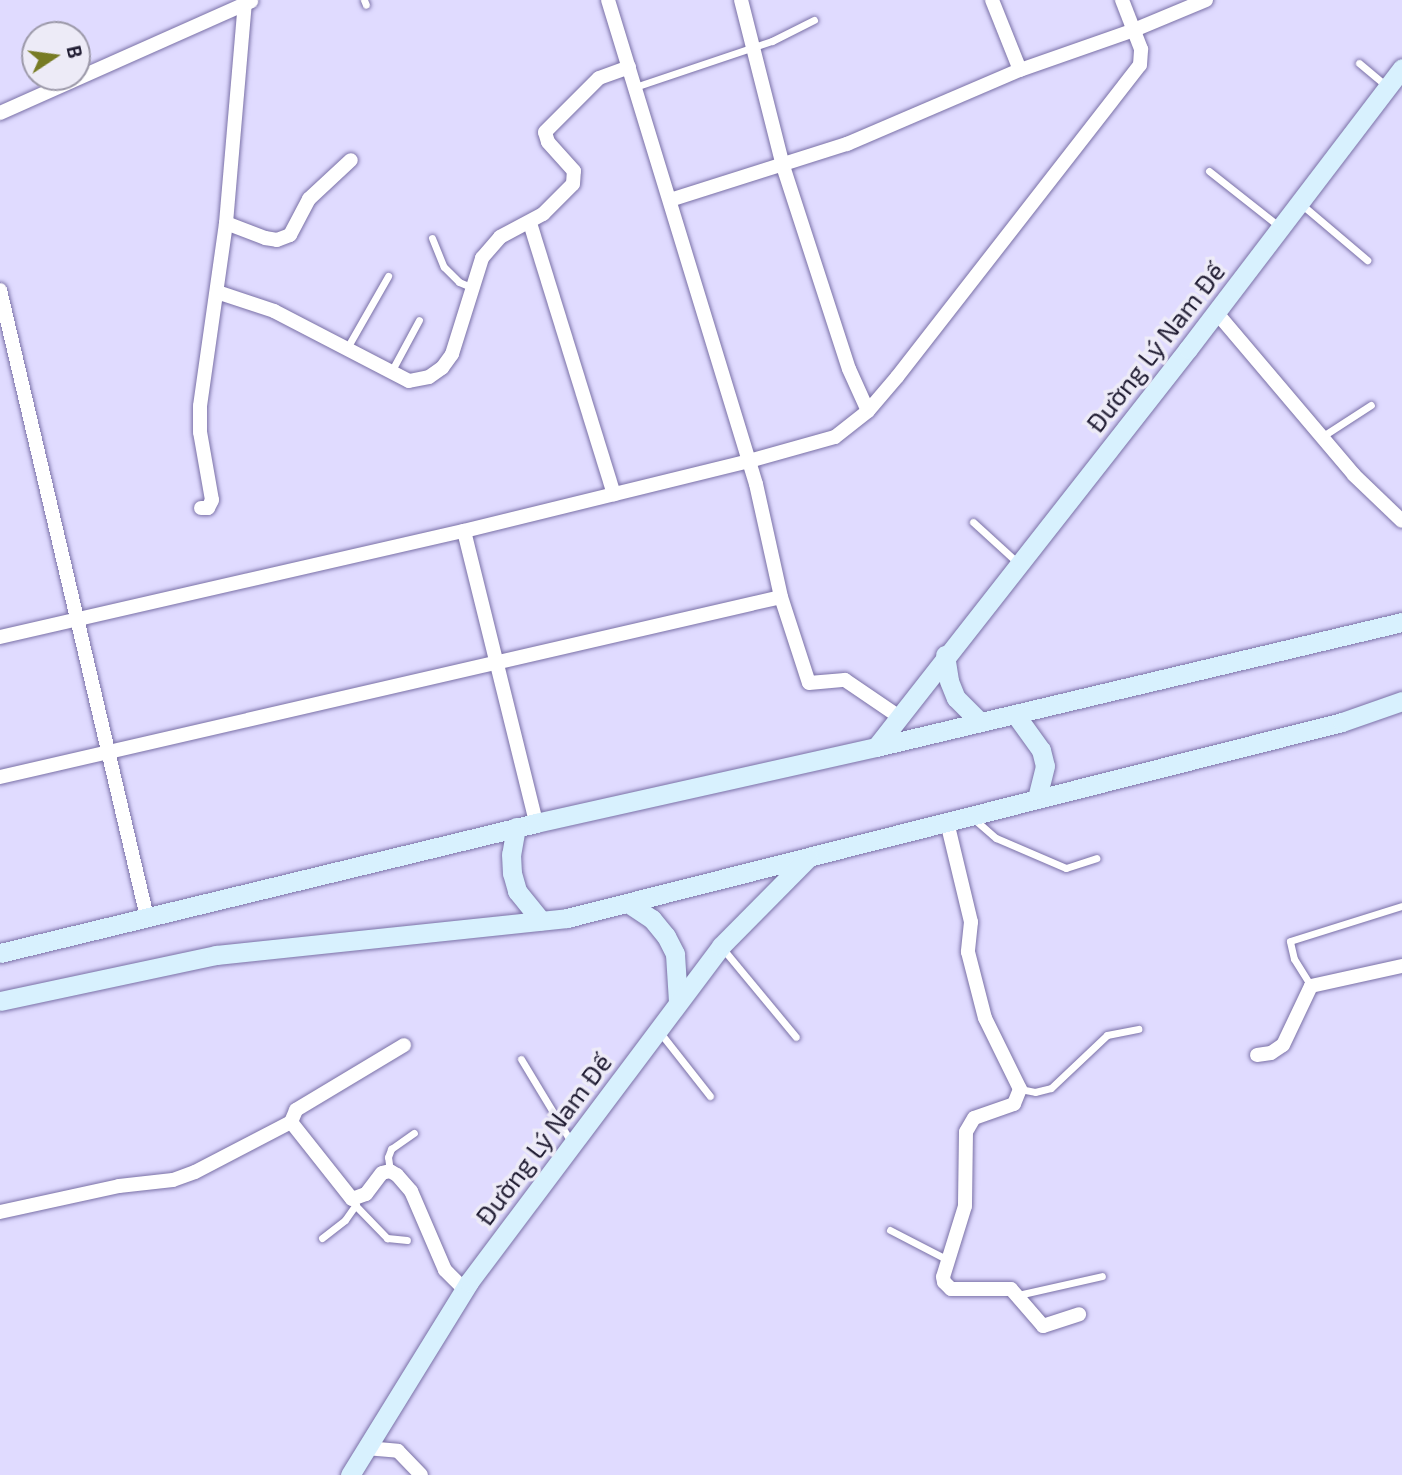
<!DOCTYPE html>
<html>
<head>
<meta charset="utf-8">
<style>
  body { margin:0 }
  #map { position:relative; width:1402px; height:1475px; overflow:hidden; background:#e0dbff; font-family:"Exo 2",sans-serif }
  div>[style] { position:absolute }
  .roads { filter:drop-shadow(0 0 2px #7a71a7) drop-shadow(0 0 2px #7a71a7) }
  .lane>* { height:7px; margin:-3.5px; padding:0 3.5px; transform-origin:3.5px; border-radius:3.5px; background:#fff }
  .street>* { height:14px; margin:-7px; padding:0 7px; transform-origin:7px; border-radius:7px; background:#fff }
  .secondary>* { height:19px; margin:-9.5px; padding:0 9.5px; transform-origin:9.5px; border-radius:9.5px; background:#d8f1fe }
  span { translate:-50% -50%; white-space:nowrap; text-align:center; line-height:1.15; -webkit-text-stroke:7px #edebf7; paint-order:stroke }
  .street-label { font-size:26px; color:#221e34 }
  .north { position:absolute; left:21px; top:21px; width:70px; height:70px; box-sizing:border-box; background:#edebf7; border:2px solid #9c99a9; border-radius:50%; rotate:77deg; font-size:19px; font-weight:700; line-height:28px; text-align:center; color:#221e34 }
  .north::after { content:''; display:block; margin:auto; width:24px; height:32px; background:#777b24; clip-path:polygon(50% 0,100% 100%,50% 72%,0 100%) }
</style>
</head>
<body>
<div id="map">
  <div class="roads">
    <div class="lane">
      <i style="left:364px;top:0;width:5px;rotate:68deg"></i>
      <i style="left:1359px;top:63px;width:34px;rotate:40deg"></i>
      <i style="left:635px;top:87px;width:145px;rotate:-18.6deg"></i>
      <i style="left:772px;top:41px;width:47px;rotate:-26.6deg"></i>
      <i style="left:1209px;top:171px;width:90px;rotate:38.3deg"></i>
      <i style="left:1301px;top:204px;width:87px;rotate:40.3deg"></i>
      <i style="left:432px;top:238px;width:31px;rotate:68deg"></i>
      <i style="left:444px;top:267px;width:21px;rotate:45deg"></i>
      <i style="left:459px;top:282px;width:15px;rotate:23deg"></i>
      <i style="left:347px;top:348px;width:83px;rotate:-60.3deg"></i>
      <i style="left:391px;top:372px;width:59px;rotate:-61.7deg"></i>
      <i style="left:1323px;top:436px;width:57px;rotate:-32.9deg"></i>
      <i style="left:973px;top:522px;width:62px;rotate:42.4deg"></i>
      <i style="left:974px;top:819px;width:29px;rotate:41deg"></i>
      <i style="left:996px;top:838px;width:76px;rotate:23.2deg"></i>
      <i style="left:1066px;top:868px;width:32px;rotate:-18deg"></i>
      <i style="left:723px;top:949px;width:114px;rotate:50.3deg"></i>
      <i style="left:1311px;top:986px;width:32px;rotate:-122deg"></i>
      <i style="left:1294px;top:959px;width:18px;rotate:-103deg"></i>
      <i style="left:1290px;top:941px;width:117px;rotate:-17.4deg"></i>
      <i style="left:658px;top:1030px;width:84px;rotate:51.8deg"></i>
      <i style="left:521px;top:1059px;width:97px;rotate:58.9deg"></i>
      <i style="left:1020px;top:1089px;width:15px;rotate:11deg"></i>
      <i style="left:1035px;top:1092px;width:16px;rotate:-14deg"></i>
      <i style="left:1051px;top:1088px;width:77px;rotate:-43.4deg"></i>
      <i style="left:1107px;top:1035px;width:32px;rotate:-11deg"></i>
      <i style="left:390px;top:1171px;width:14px;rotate:-98deg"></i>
      <i style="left:388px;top:1157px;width:9px;rotate:-69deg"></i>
      <i style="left:391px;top:1149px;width:28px;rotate:-35deg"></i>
      <i style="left:356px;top:1206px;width:45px;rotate:45.9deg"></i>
      <i style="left:387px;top:1238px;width:20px;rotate:6deg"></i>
      <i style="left:890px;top:1230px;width:65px;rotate:27.3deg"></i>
      <i style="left:322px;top:1238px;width:29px;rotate:-38deg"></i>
      <i style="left:345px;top:1220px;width:19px;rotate:-55deg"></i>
      <i style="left:1018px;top:1295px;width:86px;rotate:-12.7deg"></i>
    </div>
    <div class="street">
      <i style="left:608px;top:0;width:506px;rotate:73deg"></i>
      <i style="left:756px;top:484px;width:116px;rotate:77.5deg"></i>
      <i style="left:781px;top:597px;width:90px;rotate:72deg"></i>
      <i style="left:809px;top:683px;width:36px;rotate:-5deg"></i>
      <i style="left:845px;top:680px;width:68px;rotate:34.2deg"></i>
      <i style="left:741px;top:0;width:171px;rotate:75.8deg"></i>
      <i style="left:783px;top:166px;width:213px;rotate:72deg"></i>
      <i style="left:849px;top:369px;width:46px;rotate:65.7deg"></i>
      <i style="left:992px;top:0;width:75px;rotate:68.2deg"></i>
      <i style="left:0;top:113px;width:275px;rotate:-24deg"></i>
      <i style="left:670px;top:200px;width:186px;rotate:-17.6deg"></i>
      <i style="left:847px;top:144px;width:188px;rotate:-23.2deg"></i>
      <i style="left:1020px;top:70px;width:121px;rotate:-19.3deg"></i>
      <i style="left:1134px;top:30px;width:78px;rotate:-22.6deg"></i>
      <i style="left:226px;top:223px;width:42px;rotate:21deg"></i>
      <i style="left:265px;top:238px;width:12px;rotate:9deg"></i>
      <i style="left:277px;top:240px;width:14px;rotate:-21deg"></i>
      <i style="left:290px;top:235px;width:41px;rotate:-62.2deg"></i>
      <i style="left:309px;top:199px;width:57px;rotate:-42.9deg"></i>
      <i style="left:530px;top:223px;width:284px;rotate:72.8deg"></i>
      <i style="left:0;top:290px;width:644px;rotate:76.81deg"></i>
      <i style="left:217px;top:292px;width:60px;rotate:18.4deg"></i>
      <i style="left:274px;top:311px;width:152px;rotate:27.4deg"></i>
      <i style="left:409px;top:381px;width:20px;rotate:-11deg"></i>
      <i style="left:429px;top:377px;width:16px;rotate:-35deg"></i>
      <i style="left:442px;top:368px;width:17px;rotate:-54deg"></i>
      <i style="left:452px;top:354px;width:101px;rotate:-72.6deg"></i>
      <i style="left:482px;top:258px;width:28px;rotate:-49deg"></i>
      <i style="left:500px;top:237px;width:49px;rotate:-28.1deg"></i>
      <i style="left:543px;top:214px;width:42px;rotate:-45deg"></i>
      <i style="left:573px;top:184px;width:13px;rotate:-86deg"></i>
      <i style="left:574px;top:171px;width:39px;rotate:-132deg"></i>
      <i style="left:548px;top:142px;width:10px;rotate:-107deg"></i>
      <i style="left:545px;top:132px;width:76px;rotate:-45deg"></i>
      <i style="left:599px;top:78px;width:32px;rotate:-20deg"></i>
      <i style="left:1216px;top:312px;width:214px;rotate:49.7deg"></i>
      <i style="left:1354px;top:475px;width:66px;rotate:43.8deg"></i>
      <i style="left:201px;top:508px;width:7px"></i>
      <i style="left:208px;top:508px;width:9px;rotate:-63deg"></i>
      <i style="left:212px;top:500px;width:69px;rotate:-100deg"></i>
      <i style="left:200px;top:432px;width:26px;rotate:-90deg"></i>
      <i style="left:200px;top:406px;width:185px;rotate:-81.9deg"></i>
      <i style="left:226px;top:223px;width:221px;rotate:-85.1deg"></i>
      <i style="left:464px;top:531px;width:301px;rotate:76.1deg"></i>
      <i style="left:0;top:637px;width:476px;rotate:-12.9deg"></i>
      <i style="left:464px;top:531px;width:293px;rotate:-13.8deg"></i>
      <i style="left:749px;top:461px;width:89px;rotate:-15.6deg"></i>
      <i style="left:835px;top:437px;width:42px;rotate:-38.2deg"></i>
      <i style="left:868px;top:411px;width:45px;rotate:-49.5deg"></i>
      <i style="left:897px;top:377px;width:395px;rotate:-52.1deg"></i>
      <i style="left:1140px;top:65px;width:16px;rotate:-86deg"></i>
      <i style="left:1141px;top:49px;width:53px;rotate:-111.2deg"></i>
      <i style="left:0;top:777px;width:801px;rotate:-12.98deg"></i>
      <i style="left:947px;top:822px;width:103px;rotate:76.5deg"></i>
      <i style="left:971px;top:922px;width:30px;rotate:96deg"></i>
      <i style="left:968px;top:952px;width:68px;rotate:75.6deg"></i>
      <i style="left:985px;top:1018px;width:79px;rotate:63.8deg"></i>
      <i style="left:1020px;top:1089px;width:16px;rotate:112deg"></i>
      <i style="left:1014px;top:1104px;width:42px;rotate:160.7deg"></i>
      <i style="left:974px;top:1118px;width:16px;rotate:120deg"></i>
      <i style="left:966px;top:1132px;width:74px;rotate:90.8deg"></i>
      <i style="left:965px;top:1206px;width:74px;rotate:107.2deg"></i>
      <i style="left:943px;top:1277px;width:5px;rotate:79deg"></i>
      <i style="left:944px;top:1282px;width:10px;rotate:45deg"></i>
      <i style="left:951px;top:1289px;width:60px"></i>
      <i style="left:1011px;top:1289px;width:49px;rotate:49.1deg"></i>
      <i style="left:1043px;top:1326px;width:38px;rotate:-18deg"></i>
      <i style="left:1257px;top:1055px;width:14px;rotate:-8deg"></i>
      <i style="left:1271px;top:1053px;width:14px;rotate:-34deg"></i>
      <i style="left:1283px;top:1045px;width:65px;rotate:-64.6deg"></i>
      <i style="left:1311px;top:986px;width:93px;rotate:-12.4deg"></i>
      <i style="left:291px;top:1122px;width:98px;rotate:51.6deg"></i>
      <i style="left:352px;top:1199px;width:15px;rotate:-20deg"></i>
      <i style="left:366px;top:1194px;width:26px;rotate:-53deg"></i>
      <i style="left:382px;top:1173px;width:8px;rotate:-14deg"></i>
      <i style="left:390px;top:1171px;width:8px;rotate:30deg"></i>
      <i style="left:397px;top:1175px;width:21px;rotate:49deg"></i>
      <i style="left:411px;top:1191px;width:86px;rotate:66.7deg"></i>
      <i style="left:445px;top:1270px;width:27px;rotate:45deg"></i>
      <i style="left:0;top:1212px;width:122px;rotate:-12.3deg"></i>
      <i style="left:119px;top:1186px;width:54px;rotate:-6.3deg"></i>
      <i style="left:173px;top:1180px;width:23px;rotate:-20deg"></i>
      <i style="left:195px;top:1172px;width:108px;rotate:-27.5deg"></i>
      <i style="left:291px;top:1122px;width:13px;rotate:-67deg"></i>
      <i style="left:296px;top:1110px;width:126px;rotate:-31deg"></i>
      <i style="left:366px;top:1448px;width:32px;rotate:5deg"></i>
      <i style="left:398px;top:1451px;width:33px;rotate:46deg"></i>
    </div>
    <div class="secondary">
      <i style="left:945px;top:655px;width:26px;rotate:81deg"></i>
      <i style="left:949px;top:681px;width:18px;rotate:68deg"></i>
      <i style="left:956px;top:698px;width:34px;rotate:45deg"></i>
      <i style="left:1015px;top:714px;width:44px;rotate:54.2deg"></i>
      <i style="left:1041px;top:750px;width:16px;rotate:76deg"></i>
      <i style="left:1045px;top:766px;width:34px;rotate:104deg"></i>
      <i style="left:876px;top:747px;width:506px;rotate:-51.91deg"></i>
      <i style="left:1188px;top:349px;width:353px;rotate:-52.7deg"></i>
      <i style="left:516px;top:827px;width:27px;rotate:100deg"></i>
      <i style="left:511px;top:854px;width:19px;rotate:87deg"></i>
      <i style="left:512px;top:873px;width:19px;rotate:74deg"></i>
      <i style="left:517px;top:891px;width:38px;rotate:51deg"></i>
      <i style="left:628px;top:903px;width:29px;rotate:34deg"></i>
      <i style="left:652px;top:919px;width:22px;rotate:51deg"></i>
      <i style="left:666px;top:936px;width:20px;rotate:63deg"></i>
      <i style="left:675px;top:954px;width:48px;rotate:86.4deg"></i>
      <i style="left:0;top:953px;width:552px;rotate:-13.63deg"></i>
      <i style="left:536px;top:823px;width:348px;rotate:-12.6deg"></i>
      <i style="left:876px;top:747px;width:541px;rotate:-13.37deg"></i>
      <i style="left:0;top:1001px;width:221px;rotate:-12deg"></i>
      <i style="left:216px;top:955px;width:353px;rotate:-6deg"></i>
      <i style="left:567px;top:918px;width:799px;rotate:-14.19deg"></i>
      <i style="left:1342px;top:722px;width:64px;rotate:-19.3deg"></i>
      <i style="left:350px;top:1475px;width:227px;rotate:-58.3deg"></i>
      <i style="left:469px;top:1282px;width:420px;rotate:-53.1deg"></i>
      <i style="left:721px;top:946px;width:124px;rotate:-45.3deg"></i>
    </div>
  </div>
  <div class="street-label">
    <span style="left:1155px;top:347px;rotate:-52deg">Đường Lý Nam Đế</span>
    <span style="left:543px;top:1139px;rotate:-53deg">Đường Lý Nam Đế</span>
  </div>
  <div class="north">B</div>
</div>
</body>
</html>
